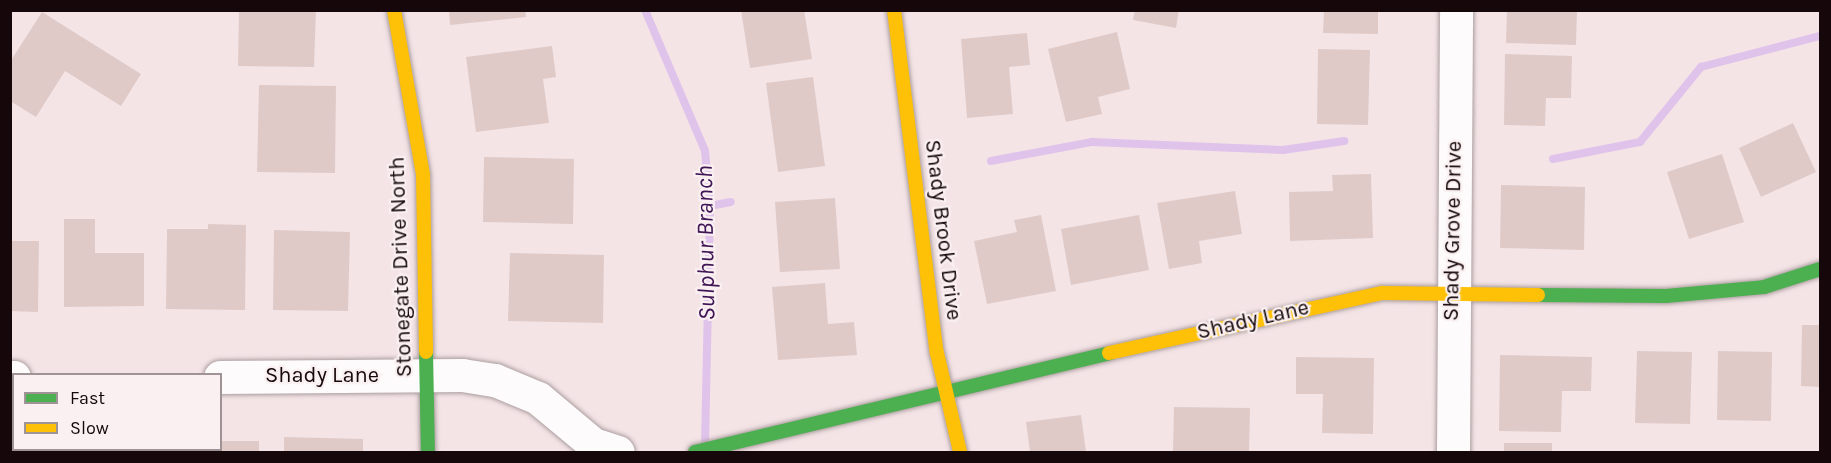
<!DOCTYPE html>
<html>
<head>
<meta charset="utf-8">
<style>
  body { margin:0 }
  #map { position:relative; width:1831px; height:463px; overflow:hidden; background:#f4e4e6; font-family:Karla,sans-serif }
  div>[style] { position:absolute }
  .stream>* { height:8px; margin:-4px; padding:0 4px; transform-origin:4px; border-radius:4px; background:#e0c3eb }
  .building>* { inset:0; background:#dfcac8 }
  .roads { filter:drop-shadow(0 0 2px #ac9ea0) drop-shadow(0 0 2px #ac9ea0) }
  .street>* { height:33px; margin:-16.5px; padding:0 16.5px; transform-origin:16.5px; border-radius:16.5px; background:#fdfbfb }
  .fast>* { height:14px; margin:-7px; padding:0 7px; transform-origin:7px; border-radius:7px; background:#4caf50 }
  .slow>* { height:14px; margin:-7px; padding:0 7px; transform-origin:7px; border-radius:7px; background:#ffc107 }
  span { translate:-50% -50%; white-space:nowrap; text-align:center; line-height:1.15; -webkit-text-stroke:4.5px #faf0f1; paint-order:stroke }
  .street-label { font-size:22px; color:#16080a }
  .water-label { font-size:24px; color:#3f1555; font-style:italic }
  .frame { position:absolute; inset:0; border:12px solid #16080a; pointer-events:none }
  .legend { position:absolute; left:12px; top:373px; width:210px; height:78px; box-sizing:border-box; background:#faf0f1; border:2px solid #9f9395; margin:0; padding:8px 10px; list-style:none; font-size:18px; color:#16080a }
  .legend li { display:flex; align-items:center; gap:12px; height:30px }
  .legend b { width:30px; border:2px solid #9f9395 }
</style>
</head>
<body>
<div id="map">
  <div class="stream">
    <i style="left:645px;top:10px;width:153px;rotate:66.9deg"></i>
    <i style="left:705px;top:151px;width:55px;rotate:84.8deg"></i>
    <i style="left:710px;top:206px;width:235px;rotate:91.2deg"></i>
    <i style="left:1553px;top:159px;width:89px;rotate:-11.1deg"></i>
    <i style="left:1640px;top:142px;width:97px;rotate:-50.9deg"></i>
    <i style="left:1701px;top:67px;width:123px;rotate:-14.6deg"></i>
    <i style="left:991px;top:161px;width:103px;rotate:-10.7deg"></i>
    <i style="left:1092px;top:142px;width:191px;rotate:2.4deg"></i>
    <i style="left:1283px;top:150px;width:62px;rotate:-8.4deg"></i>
    <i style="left:710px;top:206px;width:21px;rotate:-11deg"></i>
  </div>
  <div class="building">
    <i style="clip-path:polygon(239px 10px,316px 10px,314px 67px,238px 66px)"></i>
    <i style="clip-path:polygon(449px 10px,525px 10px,526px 17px,450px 25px)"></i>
    <i style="clip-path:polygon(741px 10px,804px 10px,812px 59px,750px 68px)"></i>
    <i style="clip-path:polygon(1135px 10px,1179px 10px,1176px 28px,1133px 20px)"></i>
    <i style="clip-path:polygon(1324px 10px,1378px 10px,1378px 34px,1323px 33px)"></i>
    <i style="clip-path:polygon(1507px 10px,1577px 10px,1576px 45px,1506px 43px)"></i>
    <i style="clip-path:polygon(42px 12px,141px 74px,121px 106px,65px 71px,36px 117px,10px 101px,10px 62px)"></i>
    <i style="clip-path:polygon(1117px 32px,1130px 89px,1098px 97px,1102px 114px,1066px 122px,1048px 49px)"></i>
    <i style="clip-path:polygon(1027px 33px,1030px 65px,1009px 67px,1013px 114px,967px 118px,961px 39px)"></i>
    <i style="clip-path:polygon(552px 46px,556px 77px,543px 79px,549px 123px,476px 132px,466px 57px)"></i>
    <i style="clip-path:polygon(1318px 49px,1370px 50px,1368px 125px,1317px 124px)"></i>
    <i style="clip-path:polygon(1505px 54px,1572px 56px,1571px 98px,1546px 98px,1545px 126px,1504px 125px)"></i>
    <i style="clip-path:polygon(813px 77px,825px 166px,778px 172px,766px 83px)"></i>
    <i style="clip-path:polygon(259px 85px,336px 86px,335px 173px,257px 172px)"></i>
    <i style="clip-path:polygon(1793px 123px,1816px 172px,1761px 197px,1739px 148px)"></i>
    <i style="clip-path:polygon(1722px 154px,1744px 222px,1689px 239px,1667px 172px)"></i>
    <i style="clip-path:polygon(484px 157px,574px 159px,573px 224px,483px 222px)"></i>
    <i style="clip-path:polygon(1371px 174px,1373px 238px,1290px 241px,1289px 192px,1333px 191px,1332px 175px)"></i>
    <i style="clip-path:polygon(1501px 185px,1585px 187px,1584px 250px,1500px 248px)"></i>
    <i style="clip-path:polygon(1235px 191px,1242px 234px,1199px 241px,1202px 263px,1169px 269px,1157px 203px)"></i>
    <i style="clip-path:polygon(835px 198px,840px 269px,780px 272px,775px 202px)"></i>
    <i style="clip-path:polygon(1041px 215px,1056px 291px,987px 304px,974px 241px,1017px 232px,1014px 220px)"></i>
    <i style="clip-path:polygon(1139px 215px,1149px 270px,1071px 285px,1061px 229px)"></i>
    <i style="clip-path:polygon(64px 219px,95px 219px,95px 253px,144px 253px,144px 306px,64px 307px)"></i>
    <i style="clip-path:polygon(208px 224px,246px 225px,245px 310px,166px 309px,167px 229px,208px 229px)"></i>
    <i style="clip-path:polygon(274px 230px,350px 232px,348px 311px,273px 310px)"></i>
    <i style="clip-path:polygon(10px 241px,39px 241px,38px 312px,10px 311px)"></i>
    <i style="clip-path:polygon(510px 253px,604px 255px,603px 323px,508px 321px)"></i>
    <i style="clip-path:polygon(825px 283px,828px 324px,854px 322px,857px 355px,778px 360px,772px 287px)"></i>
    <i style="clip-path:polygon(1802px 325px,1820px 325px,1820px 387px,1801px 386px)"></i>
    <i style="clip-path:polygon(1637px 351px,1692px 352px,1690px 424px,1635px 423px)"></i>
    <i style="clip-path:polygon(1718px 351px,1772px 352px,1771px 421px,1717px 420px)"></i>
    <i style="clip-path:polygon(1500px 355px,1592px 357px,1591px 391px,1562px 391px,1561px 432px,1499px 431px)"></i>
    <i style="clip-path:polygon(1296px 357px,1374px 358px,1373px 434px,1322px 433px,1323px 394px,1296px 394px)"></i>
    <i style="clip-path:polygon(1174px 407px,1250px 408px,1249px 452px,1173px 452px)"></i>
    <i style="clip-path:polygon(1081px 415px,1086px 452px,1030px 452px,1026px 422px)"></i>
    <i style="clip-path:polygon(284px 437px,363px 439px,363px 452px,284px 452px)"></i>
    <i style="clip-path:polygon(220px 441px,259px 441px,259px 452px,189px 452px,220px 450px)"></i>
    <i style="clip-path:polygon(10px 442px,14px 450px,54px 452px,10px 452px)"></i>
    <i style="clip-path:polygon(1504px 443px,1552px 443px,1552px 452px,1504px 452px)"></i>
    <i style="clip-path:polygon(83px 450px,164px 450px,83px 452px)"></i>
  </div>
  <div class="roads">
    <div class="street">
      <i style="left:10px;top:377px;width:4px"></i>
      <i style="left:220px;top:377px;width:242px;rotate:-0.5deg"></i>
      <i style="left:462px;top:375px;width:33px;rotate:9deg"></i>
      <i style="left:495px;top:380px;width:47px;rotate:22.7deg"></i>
      <i style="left:538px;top:398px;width:72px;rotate:39.9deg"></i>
      <i style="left:593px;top:444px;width:26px;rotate:18deg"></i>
      <i style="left:1453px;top:452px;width:442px;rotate:-89.6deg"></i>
    </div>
    <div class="fast">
      <i style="left:1538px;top:295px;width:128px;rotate:0.4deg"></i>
      <i style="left:1666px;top:296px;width:98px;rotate:-5.2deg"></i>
      <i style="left:1764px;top:287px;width:59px;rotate:-17.8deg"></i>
      <i style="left:426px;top:352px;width:100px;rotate:88.9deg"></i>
      <i style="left:695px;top:452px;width:426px;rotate:-13.4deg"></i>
    </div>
    <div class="slow">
      <i style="left:394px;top:10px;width:168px;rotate:80deg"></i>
      <i style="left:423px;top:175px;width:177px;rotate:89deg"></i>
      <i style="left:894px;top:10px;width:346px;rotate:82.9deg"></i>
      <i style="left:937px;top:353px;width:102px;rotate:76.9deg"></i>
      <i style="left:1109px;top:353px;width:280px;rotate:-12.4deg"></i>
      <i style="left:1383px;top:293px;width:155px;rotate:0.7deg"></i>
    </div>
  </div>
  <div class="street-label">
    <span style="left:943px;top:230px;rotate:83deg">Shady Brook Drive</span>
    <span style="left:1453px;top:231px;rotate:-89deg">Shady Grove Drive</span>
    <span style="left:401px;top:267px;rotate:-92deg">Stonegate Drive North</span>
    <span style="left:1253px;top:320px;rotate:-13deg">Shady Lane</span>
    <span style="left:322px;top:376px">Shady Lane</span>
  </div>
  <div class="water-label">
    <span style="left:706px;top:243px;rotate:-91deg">Sulphur Branch</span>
  </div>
  <div class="frame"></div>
  <ul class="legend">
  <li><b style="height:8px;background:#4caf50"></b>Fast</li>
  <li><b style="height:8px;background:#ffc107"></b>Slow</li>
  </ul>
</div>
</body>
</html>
